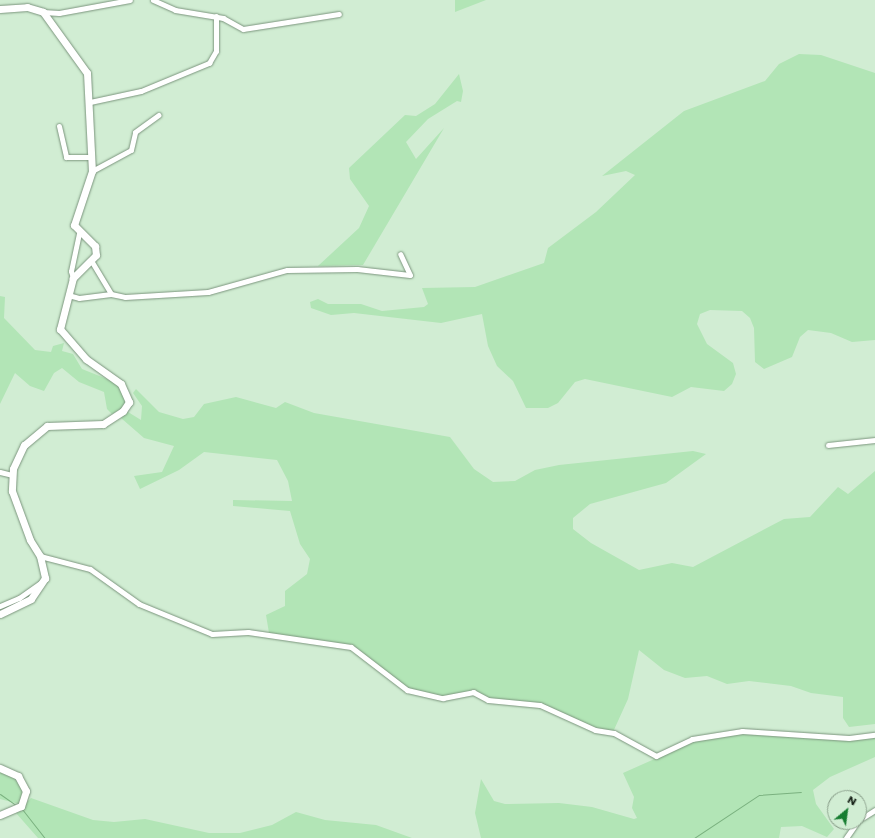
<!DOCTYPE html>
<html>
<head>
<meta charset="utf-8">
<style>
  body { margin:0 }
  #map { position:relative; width:875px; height:838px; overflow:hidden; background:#d1edd3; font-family:Poppins,sans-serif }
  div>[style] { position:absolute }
  .green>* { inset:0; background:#b2e5b6 }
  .stream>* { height:1px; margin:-0.5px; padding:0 0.5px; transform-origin:0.5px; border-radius:0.5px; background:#7ab17f }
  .roads { filter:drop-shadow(0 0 1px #7b957d) drop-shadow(0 0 1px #7b957d) }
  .street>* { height:5px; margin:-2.5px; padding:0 2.5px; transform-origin:2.5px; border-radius:2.5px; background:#fff }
  .secondary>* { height:7px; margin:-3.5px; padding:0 3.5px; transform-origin:3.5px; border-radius:3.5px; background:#fff }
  span { translate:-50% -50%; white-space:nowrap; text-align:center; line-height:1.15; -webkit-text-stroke:4px #d1edd3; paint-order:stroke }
  .north { position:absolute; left:827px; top:790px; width:40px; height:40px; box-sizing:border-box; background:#d1edd3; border:1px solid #879c88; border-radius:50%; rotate:29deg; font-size:11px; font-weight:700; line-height:16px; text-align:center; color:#182218 }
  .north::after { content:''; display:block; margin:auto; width:14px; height:18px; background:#177d31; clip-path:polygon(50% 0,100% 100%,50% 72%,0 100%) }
</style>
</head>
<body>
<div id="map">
  <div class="green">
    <i style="clip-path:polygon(455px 0,486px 0,455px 12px)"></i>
    <i style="clip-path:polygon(799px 54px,821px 55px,875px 73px,875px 340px,852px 342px,831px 333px,808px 330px,800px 337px,792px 357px,764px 369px,755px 362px,754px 328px,750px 318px,742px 311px,710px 310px,700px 314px,697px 324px,707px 344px,733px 363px,736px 374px,732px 384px,724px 391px,691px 387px,672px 397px,585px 379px,575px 382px,558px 403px,548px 408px,526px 408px,513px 381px,497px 366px,488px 346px,482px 314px,441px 323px,354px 313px,331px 315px,311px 308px,310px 302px,318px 299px,328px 304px,361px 304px,382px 311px,424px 307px,428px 304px,422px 288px,475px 287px,544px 263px,548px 248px,596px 212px,635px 175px,626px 171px,602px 176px,684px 111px,765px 81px,779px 64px)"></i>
    <i style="clip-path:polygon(459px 74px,463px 91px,461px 102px,457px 101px,428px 119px,406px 142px,416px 159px,444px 128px,363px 265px,318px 266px,359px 228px,369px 206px,350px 179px,349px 168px,405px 115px,416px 116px,435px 104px)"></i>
    <i style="clip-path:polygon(0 296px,5px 297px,4px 318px,35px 350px,51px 352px,53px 346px,64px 343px,62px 351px,73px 354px,82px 369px,117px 383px,126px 401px,123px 408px,112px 414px,107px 409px,104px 392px,79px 382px,62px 368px,54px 373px,44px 391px,30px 386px,15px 373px,0 404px)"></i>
    <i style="clip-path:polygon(136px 389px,159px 412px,183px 419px,194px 417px,204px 404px,236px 397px,276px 408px,285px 402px,314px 413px,450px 437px,474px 469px,493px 482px,515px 481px,535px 470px,559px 465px,693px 451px,706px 454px,666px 483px,590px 504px,573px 518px,573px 529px,591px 543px,639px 570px,672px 563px,693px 567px,784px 519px,810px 517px,838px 487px,848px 494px,875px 471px,875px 724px,849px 727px,843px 718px,843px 697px,811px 693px,791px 686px,749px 681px,727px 684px,707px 676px,685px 678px,664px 670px,639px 650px,628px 699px,613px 732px,603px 731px,553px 709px,487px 698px,478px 692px,442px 696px,404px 687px,357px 648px,269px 633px,266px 615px,285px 606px,285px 591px,307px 574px,310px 559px,300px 544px,290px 511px,233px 506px,233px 500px,292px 501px,288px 481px,277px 460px,204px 452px,179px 470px,140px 489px,134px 476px,162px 472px,174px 446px,144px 438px,121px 418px,128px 412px,141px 420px,142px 406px,133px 393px)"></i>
    <i style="clip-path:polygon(742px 733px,843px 740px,875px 738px,875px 757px,830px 777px,813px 790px,816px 804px,834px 829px,827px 837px,802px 826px,781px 827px,779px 838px,481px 838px,475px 813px,481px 779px,494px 801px,505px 804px,559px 803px,592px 807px,634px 819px,637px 818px,632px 808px,634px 797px,623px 773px,695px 741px)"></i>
    <i style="clip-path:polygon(0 770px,23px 784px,23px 795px,19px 804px,0 799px)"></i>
    <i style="clip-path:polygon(31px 798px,93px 820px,114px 822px,145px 819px,209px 833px,240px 833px,272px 825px,296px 812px,325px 820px,376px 825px,412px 838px,38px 838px,16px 813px)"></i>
  </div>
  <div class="stream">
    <i style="left:0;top:794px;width:19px;rotate:35deg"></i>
    <i style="left:22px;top:809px;width:37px;rotate:52deg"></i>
    <i style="left:542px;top:838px;width:37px"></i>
    <i style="left:694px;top:838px;width:78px;rotate:-33.5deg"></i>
    <i style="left:759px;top:795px;width:42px;rotate:-4.1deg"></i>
  </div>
  <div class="roads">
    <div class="street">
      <i style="left:153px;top:0;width:24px;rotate:24deg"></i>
      <i style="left:175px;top:10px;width:49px;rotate:9.5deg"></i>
      <i style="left:223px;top:18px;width:23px;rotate:29deg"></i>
      <i style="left:243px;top:29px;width:97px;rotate:-8.9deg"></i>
      <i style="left:43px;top:12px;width:16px;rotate:4deg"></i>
      <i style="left:59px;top:13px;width:72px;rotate:-10.4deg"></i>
      <i style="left:90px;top:102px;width:52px;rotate:-12.2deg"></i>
      <i style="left:141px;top:91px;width:74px;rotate:-22.4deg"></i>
      <i style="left:209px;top:63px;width:14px;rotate:-60deg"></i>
      <i style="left:216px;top:51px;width:35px;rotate:-90deg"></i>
      <i style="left:59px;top:126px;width:32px;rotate:77deg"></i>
      <i style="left:66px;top:157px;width:26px"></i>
      <i style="left:92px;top:171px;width:44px;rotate:-28.3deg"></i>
      <i style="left:131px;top:150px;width:18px;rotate:-77deg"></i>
      <i style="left:135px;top:132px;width:29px;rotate:-36deg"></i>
      <i style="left:92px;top:262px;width:37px;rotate:59deg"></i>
      <i style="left:111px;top:294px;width:14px;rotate:12deg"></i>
      <i style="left:125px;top:297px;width:83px;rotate:-3.4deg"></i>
      <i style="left:208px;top:292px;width:82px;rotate:-15.6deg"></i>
      <i style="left:287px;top:270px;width:70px;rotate:-0.8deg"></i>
      <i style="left:357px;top:269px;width:53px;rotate:6.5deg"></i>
      <i style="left:410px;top:275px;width:23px;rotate:-115deg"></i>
      <i style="left:73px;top:278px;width:7px;rotate:-106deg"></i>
      <i style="left:71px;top:271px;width:39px;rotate:-78deg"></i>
      <i style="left:68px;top:295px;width:11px;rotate:15deg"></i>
      <i style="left:79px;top:298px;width:32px;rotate:-7deg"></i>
      <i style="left:828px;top:445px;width:47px;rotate:-6.1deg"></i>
      <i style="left:0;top:472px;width:12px;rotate:14deg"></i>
      <i style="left:40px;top:556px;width:52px;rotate:14.6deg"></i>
      <i style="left:90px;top:569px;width:60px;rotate:35.5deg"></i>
      <i style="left:139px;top:604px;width:79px;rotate:22.3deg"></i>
      <i style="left:212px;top:634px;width:36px;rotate:-3deg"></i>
      <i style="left:248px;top:632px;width:104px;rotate:8.3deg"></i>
      <i style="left:351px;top:647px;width:71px;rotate:37.5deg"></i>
      <i style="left:407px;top:690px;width:37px;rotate:13deg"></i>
      <i style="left:443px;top:698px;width:31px;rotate:-11deg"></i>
      <i style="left:473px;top:692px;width:17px;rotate:28deg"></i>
      <i style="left:488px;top:700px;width:52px;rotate:5.5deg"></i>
      <i style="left:540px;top:705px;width:60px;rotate:24.4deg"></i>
      <i style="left:595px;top:730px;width:19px;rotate:9deg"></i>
      <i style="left:614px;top:733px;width:48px;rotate:28.7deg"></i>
      <i style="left:656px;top:756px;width:40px;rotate:-25deg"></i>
      <i style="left:692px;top:739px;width:51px;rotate:-9.1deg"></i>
      <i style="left:742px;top:731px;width:107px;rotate:3.7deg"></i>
      <i style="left:849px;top:738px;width:26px;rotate:-7deg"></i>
      <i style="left:0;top:606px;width:21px;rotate:-23deg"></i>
      <i style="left:19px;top:598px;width:29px;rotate:-35deg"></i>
      <i style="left:859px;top:820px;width:19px;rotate:-32deg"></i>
      <i style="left:846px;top:838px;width:19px;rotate:-55deg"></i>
    </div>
    <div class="secondary">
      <i style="left:0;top:9px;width:27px;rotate:-4deg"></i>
      <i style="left:27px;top:7px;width:17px;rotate:17deg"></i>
      <i style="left:43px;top:12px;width:75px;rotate:54.2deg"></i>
      <i style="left:87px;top:73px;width:98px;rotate:87.1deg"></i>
      <i style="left:92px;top:171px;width:57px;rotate:108.4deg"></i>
      <i style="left:74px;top:225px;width:30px;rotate:45deg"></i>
      <i style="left:95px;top:246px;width:9px;rotate:84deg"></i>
      <i style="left:96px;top:255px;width:33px;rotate:135deg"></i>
      <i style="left:73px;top:278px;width:53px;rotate:104.3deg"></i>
      <i style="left:60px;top:329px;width:40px;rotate:49deg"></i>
      <i style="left:86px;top:359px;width:43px;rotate:35.5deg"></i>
      <i style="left:121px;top:384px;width:20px;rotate:66deg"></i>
      <i style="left:129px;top:402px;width:11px;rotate:124deg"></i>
      <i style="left:123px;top:411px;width:24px;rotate:147deg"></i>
      <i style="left:103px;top:424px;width:56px;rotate:178deg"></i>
      <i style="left:47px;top:426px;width:30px;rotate:140deg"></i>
      <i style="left:24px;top:445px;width:26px;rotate:115deg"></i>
      <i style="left:13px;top:469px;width:22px;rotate:93deg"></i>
      <i style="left:12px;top:491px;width:52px;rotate:69.8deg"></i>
      <i style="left:30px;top:540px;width:19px;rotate:58deg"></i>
      <i style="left:40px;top:556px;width:23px;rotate:77deg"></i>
      <i style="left:45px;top:578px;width:25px;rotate:124deg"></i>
      <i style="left:31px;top:599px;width:34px;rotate:154deg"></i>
      <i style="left:0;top:768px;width:20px;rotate:24deg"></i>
      <i style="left:18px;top:776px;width:17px;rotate:62deg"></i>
      <i style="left:26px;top:791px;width:16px;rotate:108deg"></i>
      <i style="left:21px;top:806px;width:23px;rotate:157deg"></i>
    </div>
  </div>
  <div class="north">N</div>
</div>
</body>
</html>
